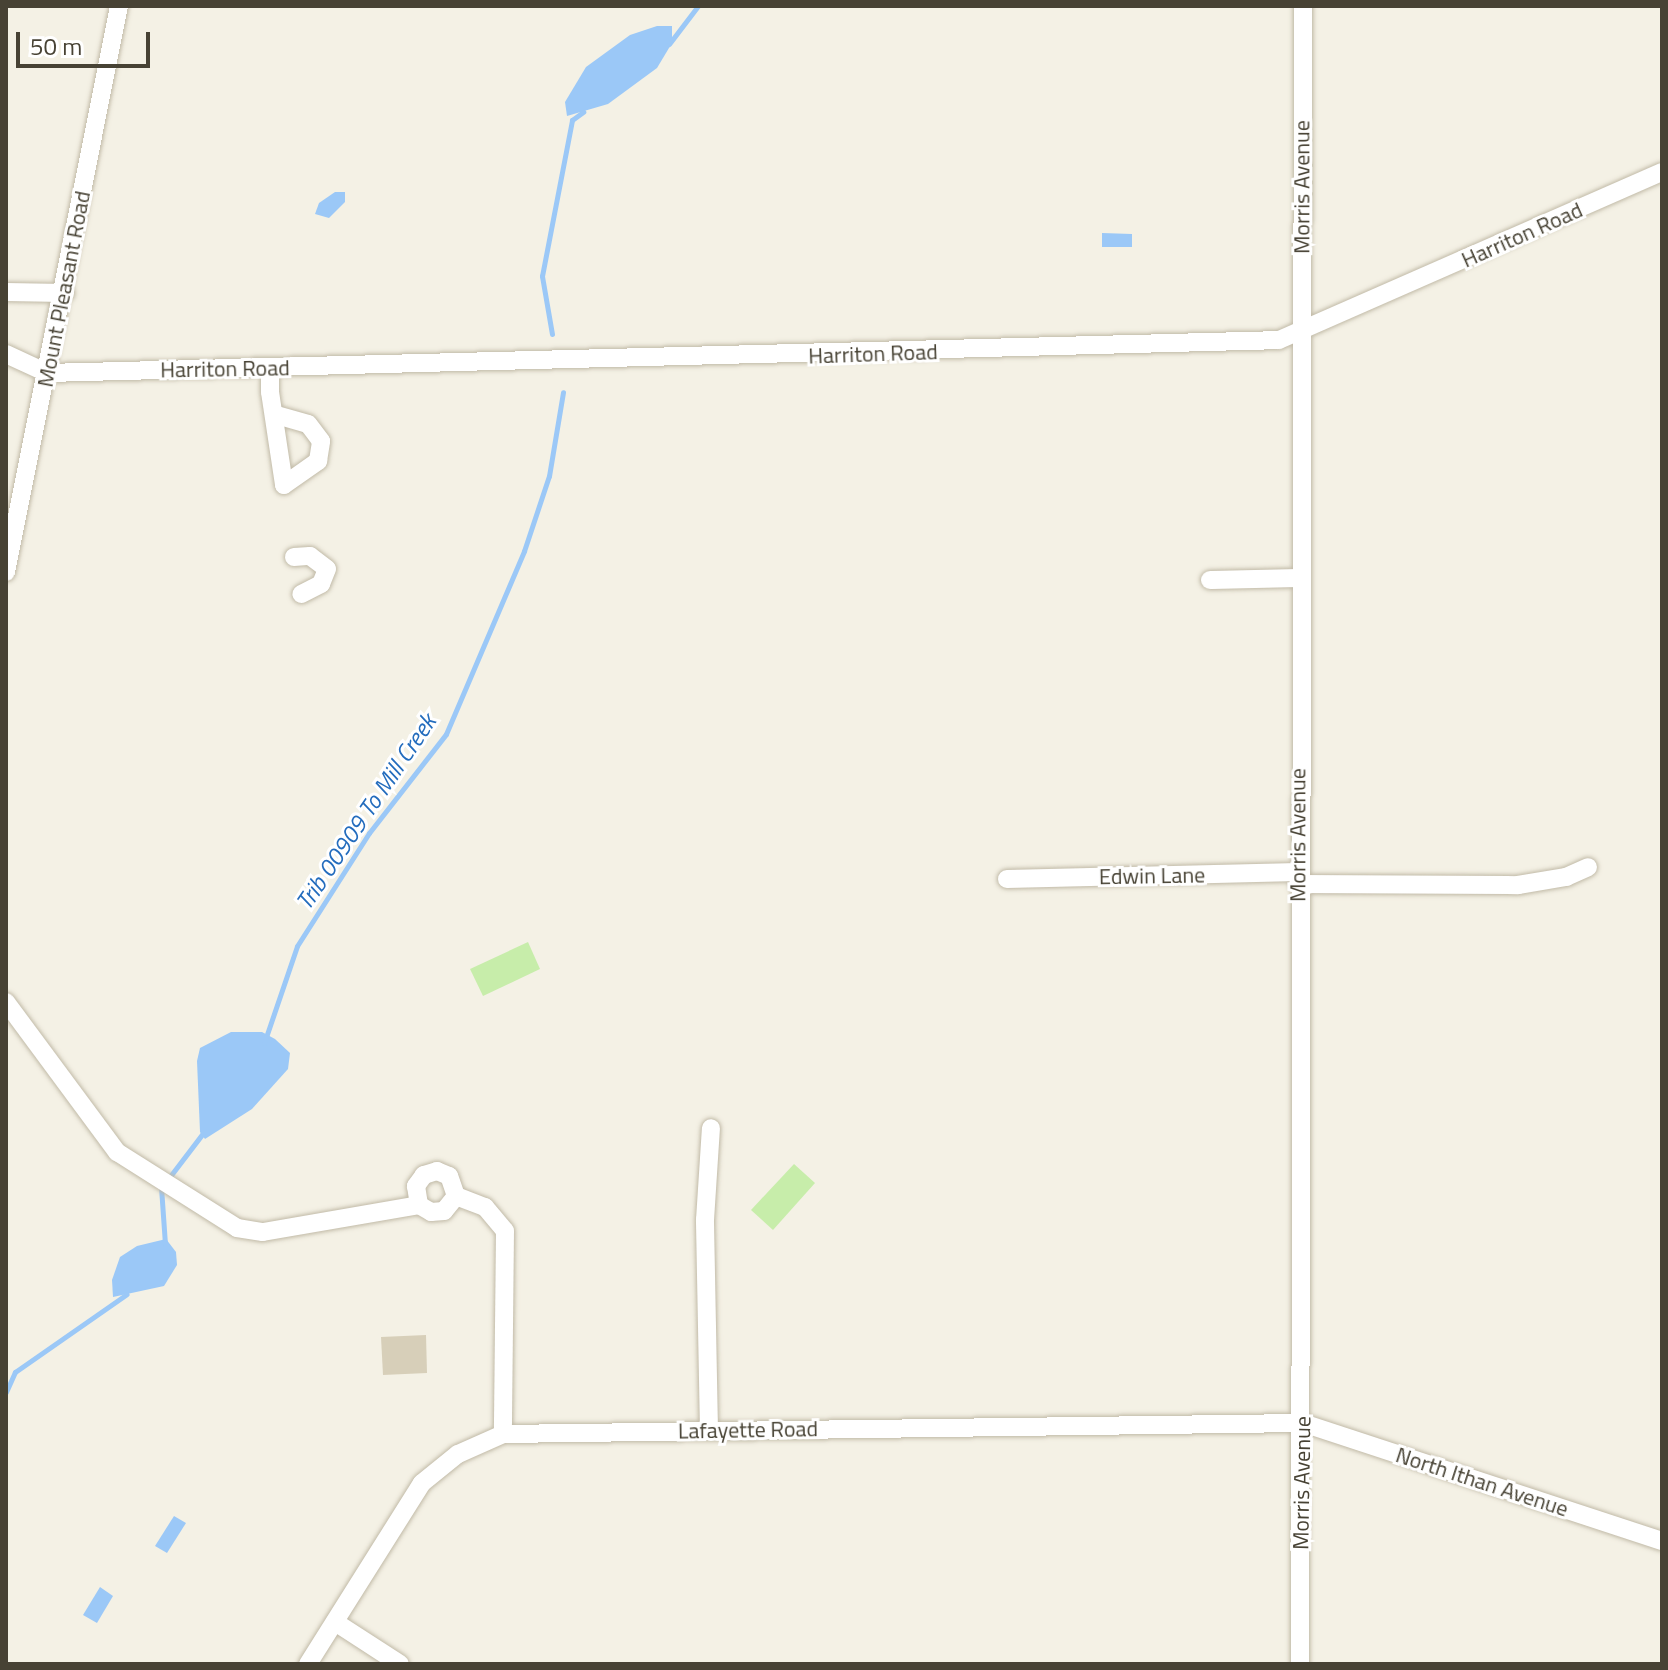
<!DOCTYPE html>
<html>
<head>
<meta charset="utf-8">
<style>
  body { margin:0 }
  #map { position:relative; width:1668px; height:1670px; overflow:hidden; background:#f4f1e5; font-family:"Titillium Web",sans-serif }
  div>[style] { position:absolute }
  .green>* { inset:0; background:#c7edaa }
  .water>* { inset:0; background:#9bc8f7 }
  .stream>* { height:5px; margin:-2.5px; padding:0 2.5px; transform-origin:2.5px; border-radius:2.5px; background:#9bc8f7 }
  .building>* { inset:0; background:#d7cfb9 }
  .roads { filter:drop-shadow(0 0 2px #c1baa7) drop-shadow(0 0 2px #c1baa7) }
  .minor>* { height:18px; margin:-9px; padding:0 9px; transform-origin:9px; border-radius:9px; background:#fff }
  span { translate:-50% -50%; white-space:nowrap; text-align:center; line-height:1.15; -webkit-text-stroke:6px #fff; paint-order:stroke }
  .street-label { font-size:22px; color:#474234 }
  .water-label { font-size:24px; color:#236cbd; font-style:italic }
  .frame { position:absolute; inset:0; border:8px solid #474234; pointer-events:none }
  .scale { position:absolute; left:16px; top:32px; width:134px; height:36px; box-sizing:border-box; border:4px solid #474234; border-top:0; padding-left:10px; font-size:24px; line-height:28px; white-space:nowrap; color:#474234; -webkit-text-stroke:6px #fff; paint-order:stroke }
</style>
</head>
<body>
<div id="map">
  <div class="green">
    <i style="clip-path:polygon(528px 942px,540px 969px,483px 996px,470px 969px)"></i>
    <i style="clip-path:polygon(794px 1164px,815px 1183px,773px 1230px,751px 1210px)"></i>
  </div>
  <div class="water">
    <i style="clip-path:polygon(657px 26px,672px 26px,672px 43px,657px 68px,608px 104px,567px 116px,565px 102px,586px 67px,630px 35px)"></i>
    <i style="clip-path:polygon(335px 192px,345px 192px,345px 202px,329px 218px,315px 214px,319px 203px)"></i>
    <i style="clip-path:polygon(1102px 233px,1132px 234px,1132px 247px,1102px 247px)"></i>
    <i style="clip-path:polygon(231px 1032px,262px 1032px,275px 1039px,290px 1053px,288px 1069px,252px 1109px,205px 1139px,200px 1132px,197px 1061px,200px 1048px)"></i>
    <i style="clip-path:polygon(166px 1239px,176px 1252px,177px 1265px,164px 1286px,113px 1297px,112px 1280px,120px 1257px,137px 1246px)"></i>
    <i style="clip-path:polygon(174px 1516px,186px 1523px,167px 1553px,155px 1546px)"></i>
    <i style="clip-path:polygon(100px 1587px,113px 1596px,97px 1623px,83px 1615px)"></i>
  </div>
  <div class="stream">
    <i style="left:669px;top:44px;width:48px;rotate:-52.7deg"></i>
    <i style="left:552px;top:334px;width:59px;rotate:-99.8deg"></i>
    <i style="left:542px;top:276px;width:159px;rotate:-79.1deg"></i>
    <i style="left:572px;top:120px;width:14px;rotate:-36deg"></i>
    <i style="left:264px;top:1043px;width:102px;rotate:-71.2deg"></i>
    <i style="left:297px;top:946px;width:134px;rotate:-57.5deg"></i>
    <i style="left:369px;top:833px;width:125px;rotate:-52.1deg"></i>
    <i style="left:446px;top:734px;width:199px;rotate:-66.9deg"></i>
    <i style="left:524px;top:551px;width:79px;rotate:-71.6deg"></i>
    <i style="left:549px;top:476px;width:85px;rotate:-80.5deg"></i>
    <i style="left:168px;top:1179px;width:58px;rotate:-52.7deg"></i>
    <i style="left:161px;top:1187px;width:57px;rotate:86deg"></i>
    <i style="left:6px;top:1392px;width:22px;rotate:-66deg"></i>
    <i style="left:15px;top:1372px;width:136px;rotate:-34.9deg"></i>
  </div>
  <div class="building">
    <i style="clip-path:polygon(426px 1335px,427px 1373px,383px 1375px,381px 1337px)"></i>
  </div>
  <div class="roads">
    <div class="minor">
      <i style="left:6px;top:292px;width:59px;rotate:1deg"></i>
      <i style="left:6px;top:354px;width:45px;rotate:24.9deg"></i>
      <i style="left:47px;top:373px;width:1232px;rotate:-1.53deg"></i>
      <i style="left:1279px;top:340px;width:418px;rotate:-23.7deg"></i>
      <i style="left:270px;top:368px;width:24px;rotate:90deg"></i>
      <i style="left:270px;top:392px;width:94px;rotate:81.4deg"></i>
      <i style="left:284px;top:485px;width:42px;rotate:-35.2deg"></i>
      <i style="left:318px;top:461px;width:20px;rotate:-81deg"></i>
      <i style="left:321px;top:441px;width:21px;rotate:-127deg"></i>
      <i style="left:308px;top:424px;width:35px;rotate:-164deg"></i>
      <i style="left:294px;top:557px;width:16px;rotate:-4deg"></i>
      <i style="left:310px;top:556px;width:21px;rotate:37deg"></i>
      <i style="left:327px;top:569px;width:16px;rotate:112deg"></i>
      <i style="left:321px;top:584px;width:22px;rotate:153deg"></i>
      <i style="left:6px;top:572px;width:577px;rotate:-78.71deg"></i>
      <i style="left:1210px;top:580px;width:90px;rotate:-1.3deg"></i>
      <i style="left:1007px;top:879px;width:291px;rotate:-1.4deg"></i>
      <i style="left:1298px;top:884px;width:220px;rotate:0.3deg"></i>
      <i style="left:1518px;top:885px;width:49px;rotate:-9.5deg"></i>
      <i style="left:1566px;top:877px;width:24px;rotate:-24deg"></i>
      <i style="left:6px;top:1002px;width:187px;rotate:53.5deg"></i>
      <i style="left:117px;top:1152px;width:142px;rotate:32.3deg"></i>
      <i style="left:237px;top:1228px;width:26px;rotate:9deg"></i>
      <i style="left:263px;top:1232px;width:158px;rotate:-9.8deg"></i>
      <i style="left:419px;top:1205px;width:14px;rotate:30deg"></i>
      <i style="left:431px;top:1212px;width:13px;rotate:-4deg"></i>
      <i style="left:444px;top:1211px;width:19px;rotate:-51deg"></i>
      <i style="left:456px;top:1196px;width:21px;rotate:-109deg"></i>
      <i style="left:449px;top:1176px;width:13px;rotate:-157deg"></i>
      <i style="left:437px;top:1171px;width:14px;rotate:163deg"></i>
      <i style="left:424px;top:1175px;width:14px;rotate:126deg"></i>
      <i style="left:416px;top:1186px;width:19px;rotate:81deg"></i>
      <i style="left:456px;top:1196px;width:31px;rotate:21deg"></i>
      <i style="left:485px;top:1207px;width:31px;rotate:50deg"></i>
      <i style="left:505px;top:1231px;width:203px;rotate:90.6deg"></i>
      <i style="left:709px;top:1431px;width:211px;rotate:-91.1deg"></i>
      <i style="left:705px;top:1220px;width:92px;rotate:-86.3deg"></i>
      <i style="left:335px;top:1622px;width:77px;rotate:32.9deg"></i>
      <i style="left:308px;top:1664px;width:214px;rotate:-57.8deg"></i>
      <i style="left:422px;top:1483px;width:46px;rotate:-38.9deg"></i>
      <i style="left:458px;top:1454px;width:49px;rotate:-24deg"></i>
      <i style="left:503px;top:1434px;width:800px;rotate:-0.79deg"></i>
      <i style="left:1303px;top:1423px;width:378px;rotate:18.2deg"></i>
      <i style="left:1300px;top:1664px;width:1658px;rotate:-89.9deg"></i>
    </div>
  </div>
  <div class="street-label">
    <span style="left:1302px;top:187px;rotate:-90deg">Morris Avenue</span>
    <span style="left:1522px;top:235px;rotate:-24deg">Harriton Road</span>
    <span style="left:64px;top:289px;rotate:-79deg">Mount Pleasant Road</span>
    <span style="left:873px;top:354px;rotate:-2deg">Harriton Road</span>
    <span style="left:225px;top:369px;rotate:-1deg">Harriton Road</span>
    <span style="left:1298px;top:835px;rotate:-90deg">Morris Avenue</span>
    <span style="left:1152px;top:876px;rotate:-1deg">Edwin Lane</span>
    <span style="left:748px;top:1430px;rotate:-1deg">Lafayette Road</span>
    <span style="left:1482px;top:1482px;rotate:18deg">North Ithan Avenue</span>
    <span style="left:1302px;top:1483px;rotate:-89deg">Morris Avenue</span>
  </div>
  <div class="water-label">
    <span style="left:366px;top:812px;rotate:-56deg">Trib 00909 To Mill Creek</span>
  </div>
  <div class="frame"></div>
  <div class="scale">50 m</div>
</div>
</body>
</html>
